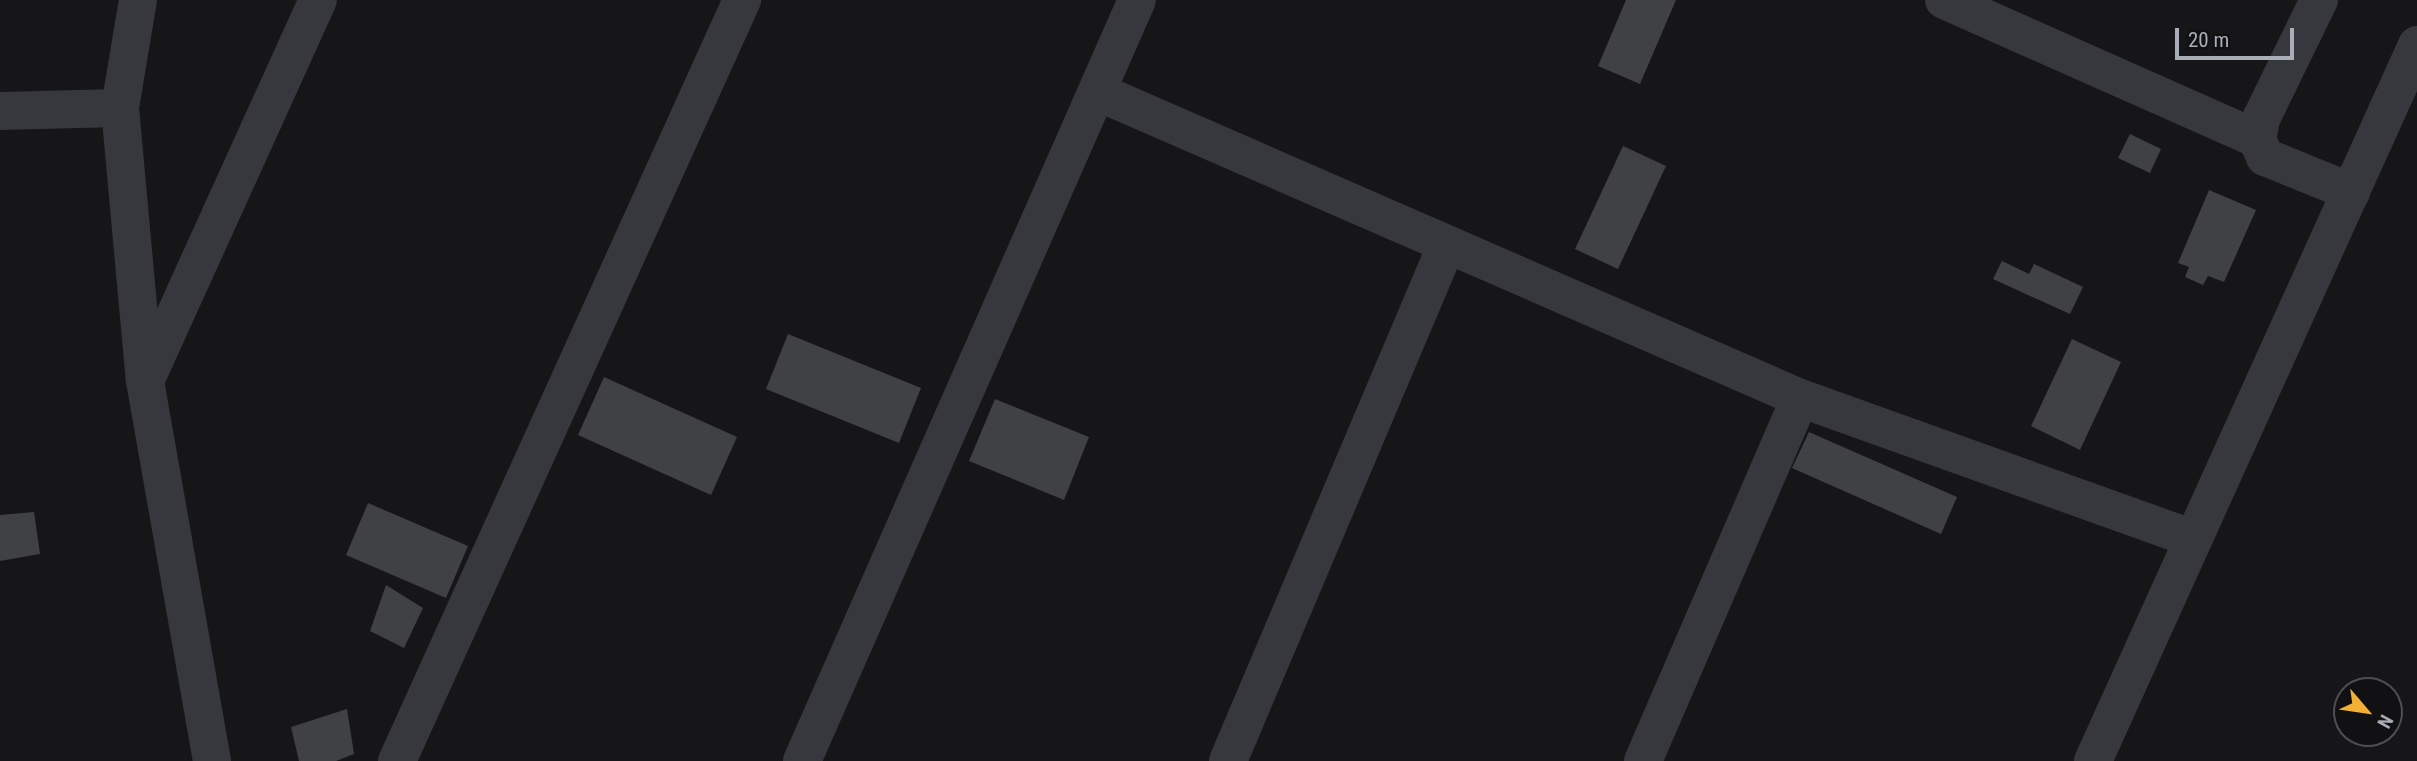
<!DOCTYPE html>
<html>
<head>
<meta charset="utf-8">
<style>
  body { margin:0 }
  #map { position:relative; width:2417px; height:761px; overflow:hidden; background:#161618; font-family:"Roboto Condensed",sans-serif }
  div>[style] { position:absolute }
  .building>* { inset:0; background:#404145 }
  .minor>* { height:38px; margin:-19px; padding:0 19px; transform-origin:19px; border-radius:19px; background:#37383d }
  span { translate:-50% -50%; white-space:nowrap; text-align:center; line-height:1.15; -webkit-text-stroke:5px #111113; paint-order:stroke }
  .north { position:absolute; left:2333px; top:677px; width:70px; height:70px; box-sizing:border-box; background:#111113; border:2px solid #4d4f55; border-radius:50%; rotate:119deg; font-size:19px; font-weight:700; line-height:28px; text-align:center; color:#a8adb8 }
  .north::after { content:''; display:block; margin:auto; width:24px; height:32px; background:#f2b134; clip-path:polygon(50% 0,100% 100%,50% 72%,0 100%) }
  .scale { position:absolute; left:2175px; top:28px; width:119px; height:32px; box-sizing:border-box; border:4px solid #a8adb8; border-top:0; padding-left:9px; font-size:21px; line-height:24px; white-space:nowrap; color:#a8adb8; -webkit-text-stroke:5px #111113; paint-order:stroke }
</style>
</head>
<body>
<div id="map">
  <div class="building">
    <i style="clip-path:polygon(1626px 0,1676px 0,1640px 84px,1598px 66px)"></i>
    <i style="clip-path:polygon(2130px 134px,2161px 149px,2150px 173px,2118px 158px)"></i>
    <i style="clip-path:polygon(1623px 146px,1666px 166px,1618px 269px,1575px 249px)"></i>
    <i style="clip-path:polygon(2209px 190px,2256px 210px,2224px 282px,2208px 276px,2203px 285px,2185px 277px,2189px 267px,2178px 263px)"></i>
    <i style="clip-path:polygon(2002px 261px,2029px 274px,2034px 264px,2083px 287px,2070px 314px,1993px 279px)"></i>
    <i style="clip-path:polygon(788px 334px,921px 388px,899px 443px,766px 389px)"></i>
    <i style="clip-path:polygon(2072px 339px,2121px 362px,2080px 450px,2031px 426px)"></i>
    <i style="clip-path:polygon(604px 377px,737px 437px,711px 495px,578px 435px)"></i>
    <i style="clip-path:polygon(995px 399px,1089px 437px,1064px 500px,969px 461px)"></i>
    <i style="clip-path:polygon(1809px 432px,1957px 497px,1941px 534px,1792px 468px)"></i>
    <i style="clip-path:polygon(368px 503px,468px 546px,446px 598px,346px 555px)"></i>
    <i style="clip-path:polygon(34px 512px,40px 554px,0 561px,0 515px)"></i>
    <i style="clip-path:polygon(386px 585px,423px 608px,404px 648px,370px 631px)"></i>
    <i style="clip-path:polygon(347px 709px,354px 754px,336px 761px,299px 761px,291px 727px)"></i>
  </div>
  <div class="minor">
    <i style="left:138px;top:0;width:109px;rotate:99.5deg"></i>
    <i style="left:120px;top:108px;width:274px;rotate:84.8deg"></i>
    <i style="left:145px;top:381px;width:386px;rotate:80deg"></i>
    <i style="left:1944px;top:0;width:342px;rotate:23.9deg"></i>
    <i style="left:2319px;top:0;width:132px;rotate:116deg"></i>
    <i style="left:2261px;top:119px;width:20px;rotate:101deg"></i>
    <i style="left:2257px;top:139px;width:20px;rotate:66deg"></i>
    <i style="left:2265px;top:157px;width:93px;rotate:22.1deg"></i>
    <i style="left:1098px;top:92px;width:766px;rotate:23.55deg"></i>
    <i style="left:1800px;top:398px;width:418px;rotate:19.7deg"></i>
    <i style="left:0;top:111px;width:120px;rotate:-1.4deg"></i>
    <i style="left:146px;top:379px;width:416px;rotate:-65.6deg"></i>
    <i style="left:397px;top:761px;width:836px;rotate:-65.61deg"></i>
    <i style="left:802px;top:761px;width:831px;rotate:-66.24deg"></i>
    <i style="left:1228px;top:761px;width:561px;rotate:-67.04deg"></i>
    <i style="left:1643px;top:761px;width:395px;rotate:-66.6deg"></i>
    <i style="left:2093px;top:761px;width:786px;rotate:-65.65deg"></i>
  </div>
  <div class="north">N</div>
  <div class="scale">20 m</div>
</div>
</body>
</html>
